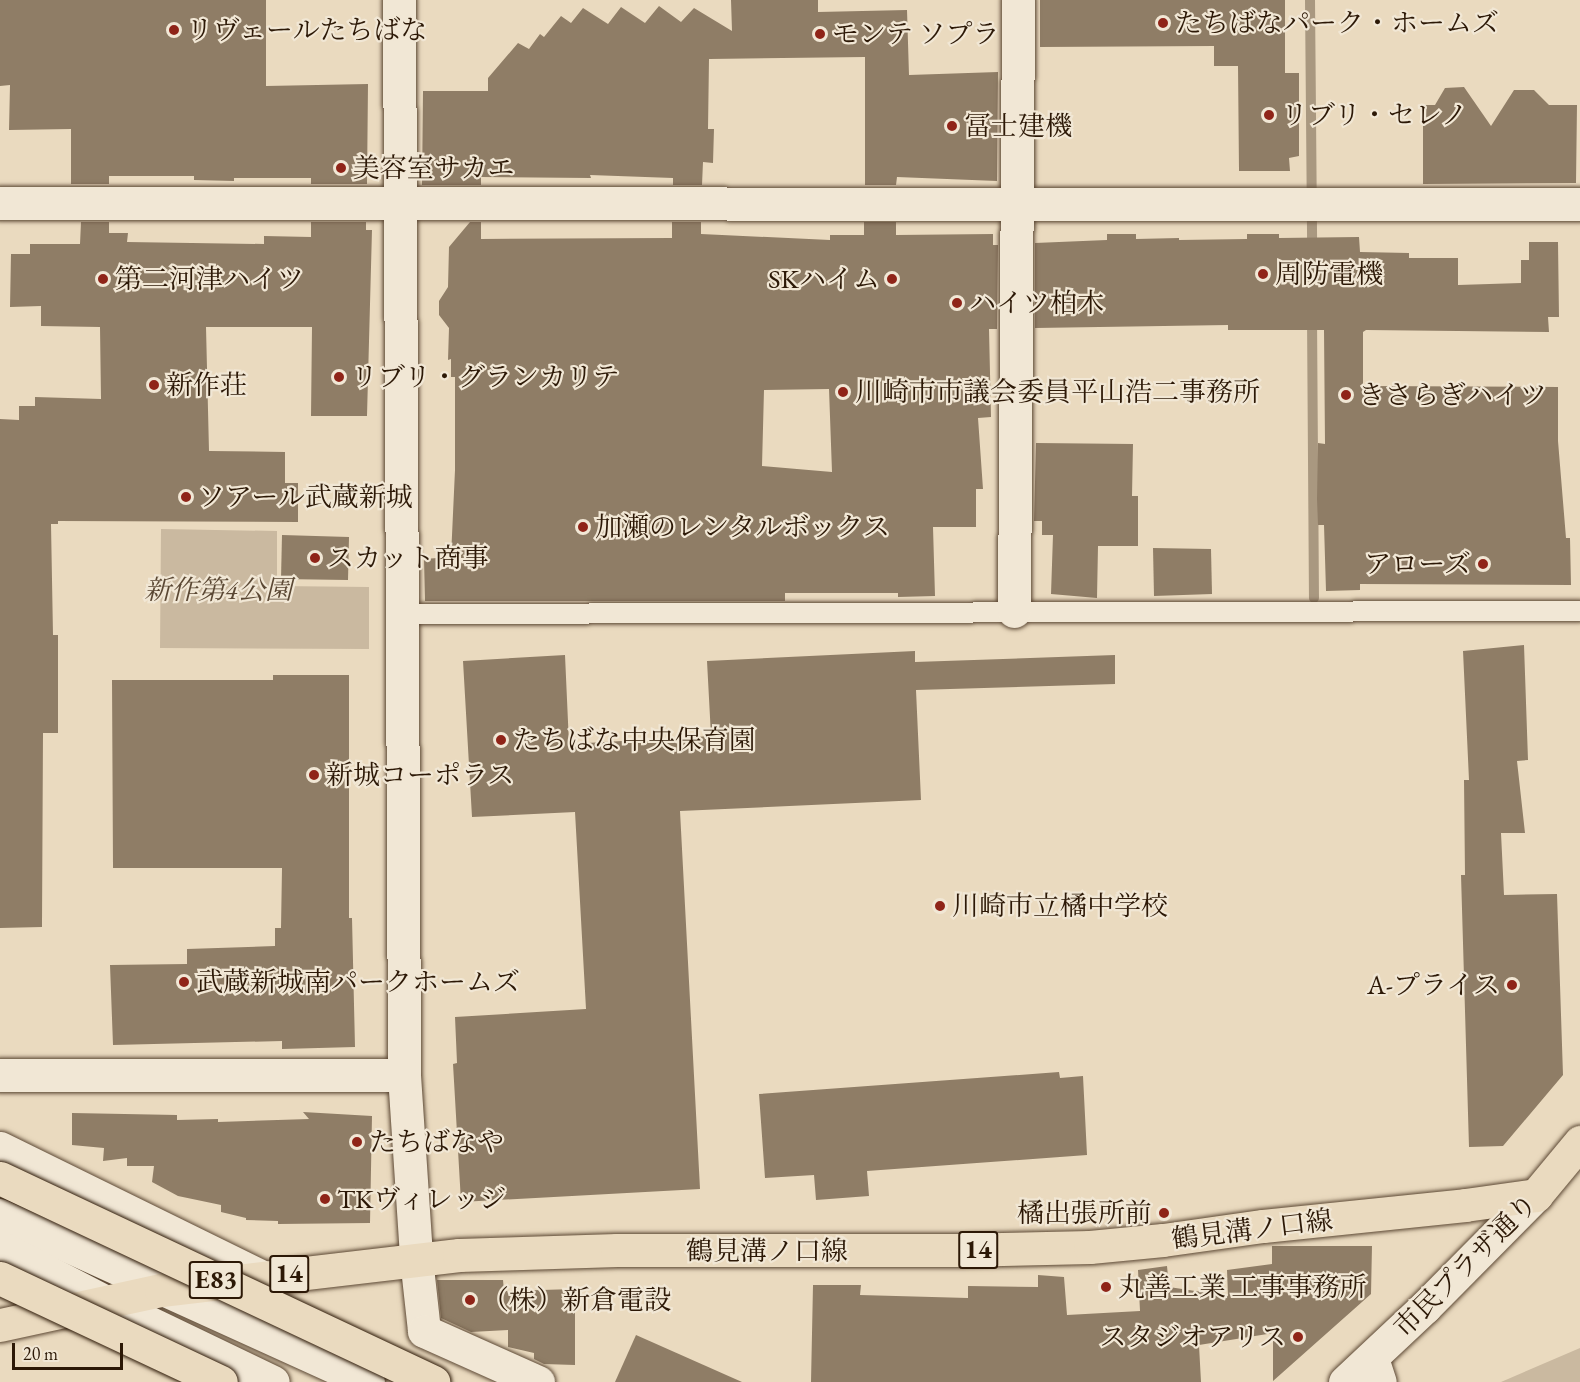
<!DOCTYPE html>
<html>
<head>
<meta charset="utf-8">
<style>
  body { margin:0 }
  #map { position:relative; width:1580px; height:1382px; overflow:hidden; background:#eadabf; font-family:"EB Garamond","Noto Serif JP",serif }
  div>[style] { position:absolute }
  .green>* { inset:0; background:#cab9a0 }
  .stream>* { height:10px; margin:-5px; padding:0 5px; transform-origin:5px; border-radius:5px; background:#a99880 }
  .building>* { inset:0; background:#8f7d66 }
  .roads { filter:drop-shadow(0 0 2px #5c4834) drop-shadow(0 0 2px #5c4834) }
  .lane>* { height:20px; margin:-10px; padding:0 10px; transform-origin:10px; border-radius:10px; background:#f1e7d5 }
  .street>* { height:33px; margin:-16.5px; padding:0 16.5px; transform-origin:16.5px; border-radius:16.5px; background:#f1e7d5 }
  .secondary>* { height:33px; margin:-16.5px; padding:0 16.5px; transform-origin:16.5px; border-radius:16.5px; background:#f1e7d5 }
  .primary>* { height:33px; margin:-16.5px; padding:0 16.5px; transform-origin:16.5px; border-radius:16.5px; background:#eadabf }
  .bridges { filter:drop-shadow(0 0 2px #2c1806) drop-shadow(0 0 2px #2c1806) }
  .highway-bridge>* { height:33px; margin:-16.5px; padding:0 16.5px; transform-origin:16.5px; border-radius:16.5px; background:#eadabf }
  .dots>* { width:16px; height:16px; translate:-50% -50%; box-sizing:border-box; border:3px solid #f1e7d5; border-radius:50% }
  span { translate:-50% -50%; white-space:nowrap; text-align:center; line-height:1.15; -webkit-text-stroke:4.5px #f1e7d5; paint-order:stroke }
  .shield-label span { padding:2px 4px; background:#f1e7d5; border:2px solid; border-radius:4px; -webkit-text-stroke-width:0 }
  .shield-label { font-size:26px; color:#2c1806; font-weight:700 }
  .poi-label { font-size:27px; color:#2c1806 }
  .left { translate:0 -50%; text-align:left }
  .right { translate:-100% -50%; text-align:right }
  .park-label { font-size:27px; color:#5b4834; font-style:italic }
  .street-label { font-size:27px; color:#2c1806 }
  .scale { position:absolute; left:12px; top:1343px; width:111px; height:27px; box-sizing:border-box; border:3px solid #2c1806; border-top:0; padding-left:8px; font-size:18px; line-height:21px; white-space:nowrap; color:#2c1806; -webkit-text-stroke:4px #f1e7d5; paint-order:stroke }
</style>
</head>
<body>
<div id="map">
  <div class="green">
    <i style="clip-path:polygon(161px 529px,277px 531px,277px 586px,369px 587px,369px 649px,160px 648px)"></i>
    <i style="clip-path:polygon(1580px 1348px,1580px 1382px,1501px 1382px)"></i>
  </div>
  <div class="stream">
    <i style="left:1310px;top:0;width:250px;rotate:89.5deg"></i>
    <i style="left:1312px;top:316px;width:282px;rotate:89.6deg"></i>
  </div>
  <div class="building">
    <i style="clip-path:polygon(0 0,266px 0,266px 86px,368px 84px,367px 184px,311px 184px,311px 178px,234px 178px,234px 181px,194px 180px,194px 176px,109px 176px,109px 184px,71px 184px,71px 129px,9px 130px,10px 85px,0 86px)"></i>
    <i style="clip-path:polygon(731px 0,818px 0,818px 12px,907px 10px,909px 75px,998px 72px,997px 181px,897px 177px,896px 185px,865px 185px,865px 57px,709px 59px,708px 129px,714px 129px,713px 163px,703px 162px,702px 185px,673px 185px,673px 178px,590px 175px,591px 178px,481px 177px,481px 185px,422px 185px,423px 91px,488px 91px,488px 78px,518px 43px,529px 49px,540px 34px,544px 37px,561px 16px,571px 23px,583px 8px,608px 24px,621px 7px,645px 23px,659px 6px,681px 22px,694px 8px,732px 31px)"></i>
    <i style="clip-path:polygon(1040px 0,1285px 0,1285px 73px,1299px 73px,1299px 156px,1289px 158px,1290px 171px,1239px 171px,1238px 66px,1214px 66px,1214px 46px,1040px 47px)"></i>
    <i style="clip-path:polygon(1464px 87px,1491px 126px,1514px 90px,1534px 90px,1549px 105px,1577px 105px,1576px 183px,1423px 184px,1423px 105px,1435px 105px,1445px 88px)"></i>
    <i style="clip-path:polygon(81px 222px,109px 222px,109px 233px,128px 233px,127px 242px,264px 244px,264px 236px,311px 237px,311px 222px,366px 222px,366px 230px,372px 230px,367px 416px,311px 416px,312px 327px,206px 327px,209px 451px,285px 452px,285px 483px,298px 483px,298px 522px,58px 521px,58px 524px,51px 524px,53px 635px,58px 635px,58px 733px,43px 733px,42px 927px,0 928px,0 419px,19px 420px,19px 406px,35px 406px,35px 397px,101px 399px,100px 327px,41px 326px,41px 306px,10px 307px,11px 254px,30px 254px,30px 244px,80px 244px)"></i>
    <i style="clip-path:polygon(evenodd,470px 222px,481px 222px,481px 239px,672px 238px,672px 222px,701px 222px,701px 234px,830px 240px,830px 235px,864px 235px,864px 222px,896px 222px,896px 235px,993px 234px,993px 245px,998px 245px,997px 329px,989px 329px,991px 417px,978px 418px,983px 489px,976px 489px,976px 527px,933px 527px,935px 596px,898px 597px,898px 593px,785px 593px,785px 601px,425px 601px,424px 559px,451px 557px,455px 470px,455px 377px,451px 377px,451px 359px,448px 360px,449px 328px,439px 315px,439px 301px,448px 287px,449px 247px,470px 222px,829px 389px,832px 472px,762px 466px,764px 390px,829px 389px)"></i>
    <i style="clip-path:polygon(1107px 234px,1136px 234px,1136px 239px,1179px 238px,1179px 240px,1247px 239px,1247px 234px,1279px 234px,1279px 238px,1359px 237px,1360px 252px,1409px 253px,1409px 258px,1458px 258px,1458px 285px,1521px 283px,1521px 260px,1529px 260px,1529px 242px,1558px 242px,1559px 317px,1548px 317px,1549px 332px,1366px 330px,1363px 332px,1363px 386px,1558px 387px,1558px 441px,1566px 538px,1570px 538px,1571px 585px,1360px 584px,1360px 590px,1326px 591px,1324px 525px,1318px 525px,1317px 499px,1318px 443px,1325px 444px,1324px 330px,1228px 330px,1228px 325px,1035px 328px,1035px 243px,1107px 240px)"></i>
    <i style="clip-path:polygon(1036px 443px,1133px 444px,1132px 496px,1138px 496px,1138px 546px,1098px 546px,1097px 598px,1051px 594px,1053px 535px,1042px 535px,1042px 521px,1034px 521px)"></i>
    <i style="clip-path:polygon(282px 535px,349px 537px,348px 580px,281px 579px)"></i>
    <i style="clip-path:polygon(1153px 548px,1211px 549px,1212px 594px,1154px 596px)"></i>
    <i style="clip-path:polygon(1524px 645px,1528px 760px,1517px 761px,1525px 833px,1501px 833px,1504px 895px,1557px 894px,1563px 1075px,1503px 1146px,1469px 1147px,1461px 875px,1465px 875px,1464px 780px,1469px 780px,1463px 651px)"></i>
    <i style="clip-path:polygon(915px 651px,915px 662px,1115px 655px,1115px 684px,916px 690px,921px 800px,680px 811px,700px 1189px,461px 1202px,453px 1064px,457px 1063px,455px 1017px,586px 1009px,575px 812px,472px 817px,463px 661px,565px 655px,569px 744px,711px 736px,707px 661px)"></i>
    <i style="clip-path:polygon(273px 675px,349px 675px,349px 918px,352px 918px,355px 1047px,282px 1049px,282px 1041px,113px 1045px,110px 965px,187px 964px,187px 949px,275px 946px,275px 928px,281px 928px,282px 868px,113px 868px,112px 680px,273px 680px)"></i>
    <i style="clip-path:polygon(1059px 1072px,1060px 1078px,1083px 1076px,1087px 1155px,867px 1171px,869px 1196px,816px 1200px,814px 1175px,765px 1178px,759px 1094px)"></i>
    <i style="clip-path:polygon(303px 1112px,372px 1116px,370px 1223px,278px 1224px,278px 1221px,246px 1220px,246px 1218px,221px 1212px,221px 1205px,178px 1196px,152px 1182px,154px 1166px,127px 1166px,127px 1158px,103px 1161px,104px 1148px,72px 1145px,72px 1113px,177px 1115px,177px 1120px,218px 1119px,218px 1122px,309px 1119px)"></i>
    <i style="clip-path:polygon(1272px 1246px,1372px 1246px,1371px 1294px,1273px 1381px,1273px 1333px,1199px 1345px,1201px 1382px,811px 1382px,813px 1285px,861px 1285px,860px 1295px,968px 1298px,968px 1286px,1038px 1287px,1038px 1275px,1064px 1277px,1067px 1315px,1140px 1311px,1138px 1270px,1167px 1266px,1169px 1287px,1228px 1296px,1227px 1270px,1272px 1264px)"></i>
    <i style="clip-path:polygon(437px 1280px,503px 1280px,504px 1291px,575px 1289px,575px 1365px,544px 1364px,534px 1359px,534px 1353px,508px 1347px,508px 1330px,471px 1332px,441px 1318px)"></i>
    <i style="clip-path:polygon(636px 1335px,742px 1382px,615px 1382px)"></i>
  </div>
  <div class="roads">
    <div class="lane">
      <i style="left:401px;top:614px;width:1179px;rotate:-0.15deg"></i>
    </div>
    <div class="street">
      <i style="left:399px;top:0;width:1075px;rotate:89.73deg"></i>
      <i style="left:404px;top:1075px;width:183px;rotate:86.2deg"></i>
      <i style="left:416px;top:1258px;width:73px;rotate:83.7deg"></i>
      <i style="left:424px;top:1331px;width:125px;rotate:24.1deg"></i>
      <i style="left:1014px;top:611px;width:611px;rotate:-89.62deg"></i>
      <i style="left:0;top:1075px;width:404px"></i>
      <i style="left:0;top:1148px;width:292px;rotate:26.2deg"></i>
      <i style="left:1372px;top:1358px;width:25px;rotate:72deg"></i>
    </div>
    <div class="secondary">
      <i style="left:0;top:203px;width:1580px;rotate:0.04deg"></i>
      <i style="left:0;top:1215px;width:404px;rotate:24.4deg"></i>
      <i style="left:0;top:1247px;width:117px;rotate:27.4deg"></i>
      <i style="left:104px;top:1301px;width:187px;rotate:25.6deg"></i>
      <i style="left:1345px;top:1382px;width:110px;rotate:-43.2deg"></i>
      <i style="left:1425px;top:1307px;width:158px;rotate:-45.3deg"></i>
    </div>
    <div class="primary">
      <i style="left:0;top:1325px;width:165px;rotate:-12.3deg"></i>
      <i style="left:161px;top:1290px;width:300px;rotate:-6.7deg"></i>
      <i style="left:459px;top:1255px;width:158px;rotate:-1.8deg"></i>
      <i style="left:617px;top:1250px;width:342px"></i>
      <i style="left:959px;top:1250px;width:131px;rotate:-1.3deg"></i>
      <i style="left:1090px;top:1247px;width:73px;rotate:-5.5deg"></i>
      <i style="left:1163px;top:1240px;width:101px;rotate:-8deg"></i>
      <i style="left:1263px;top:1226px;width:203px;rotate:-5.9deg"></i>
      <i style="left:1465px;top:1205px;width:72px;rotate:-8deg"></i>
      <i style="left:1536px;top:1195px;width:69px;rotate:-50.3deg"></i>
    </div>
  </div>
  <div class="bridges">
    <div class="highway-bridge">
      <i style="left:0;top:1178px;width:479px;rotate:25.2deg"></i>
      <i style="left:0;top:1278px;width:244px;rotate:25.2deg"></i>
    </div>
  </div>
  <div class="dots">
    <i style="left:1163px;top:23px;background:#8f2418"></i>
    <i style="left:174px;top:30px;background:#8f2418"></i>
    <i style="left:820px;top:34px;background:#8f2418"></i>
    <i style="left:1269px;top:115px;background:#8f2418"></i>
    <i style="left:952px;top:126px;background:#8f2418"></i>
    <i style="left:341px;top:168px;background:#8f2418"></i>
    <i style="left:1263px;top:274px;background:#8f2418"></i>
    <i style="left:103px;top:279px;background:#8f2418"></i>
    <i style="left:892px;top:279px;background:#8f2418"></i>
    <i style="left:957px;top:303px;background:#8f2418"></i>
    <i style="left:339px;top:377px;background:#8f2418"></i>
    <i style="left:154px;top:385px;background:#8f2418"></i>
    <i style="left:843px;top:392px;background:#8f2418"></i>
    <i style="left:1346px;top:395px;background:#8f2418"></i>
    <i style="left:186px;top:497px;background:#8f2418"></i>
    <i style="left:583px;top:527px;background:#8f2418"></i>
    <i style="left:315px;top:558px;background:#8f2418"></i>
    <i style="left:1483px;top:564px;background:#8f2418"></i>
    <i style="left:501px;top:740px;background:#8f2418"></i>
    <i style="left:314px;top:775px;background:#8f2418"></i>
    <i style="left:940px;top:906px;background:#8f2418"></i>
    <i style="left:184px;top:982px;background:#8f2418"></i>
    <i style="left:1512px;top:985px;background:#8f2418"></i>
    <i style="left:357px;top:1142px;background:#8f2418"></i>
    <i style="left:325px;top:1199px;background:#8f2418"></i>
    <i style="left:1164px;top:1213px;background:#8f2418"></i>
    <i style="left:1106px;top:1287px;background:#8f2418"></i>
    <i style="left:470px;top:1300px;background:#8f2418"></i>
    <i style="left:1298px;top:1337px;background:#8f2418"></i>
  </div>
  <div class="shield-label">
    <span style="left:978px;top:1250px">14</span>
    <span style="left:289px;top:1274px">14</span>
    <span style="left:216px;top:1280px">E83</span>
  </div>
  <div class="poi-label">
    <span class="left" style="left:1175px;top:23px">たちばなパーク・ホームズ</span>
    <span class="left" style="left:186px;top:30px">リヴェールたちばな</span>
    <span class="left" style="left:832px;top:34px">モンテ ソプラ</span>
    <span class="left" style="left:1281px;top:115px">リブリ・セレノ</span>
    <span class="left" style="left:964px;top:126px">冨士建機</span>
    <span class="left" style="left:353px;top:168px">美容室サカエ</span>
    <span class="left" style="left:1275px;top:274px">周防電機</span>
    <span class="left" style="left:115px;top:279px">第二河津ハイツ</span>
    <span class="right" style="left:880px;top:279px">SKハイム</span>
    <span class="left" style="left:969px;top:303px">ハイツ柏木</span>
    <span class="left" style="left:351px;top:377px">リブリ・グランカリテ</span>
    <span class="left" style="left:166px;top:385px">新作荘</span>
    <span class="left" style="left:855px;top:392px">川崎市市議会委員平山浩二事務所</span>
    <span class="left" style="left:1358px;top:395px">きさらぎハイツ</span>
    <span class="left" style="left:198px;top:497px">ソアール武蔵新城</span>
    <span class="left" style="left:595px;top:527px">加瀬のレンタルボックス</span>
    <span class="left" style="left:327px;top:558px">スカット商事</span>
    <span class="right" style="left:1471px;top:564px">アローズ</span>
    <span class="left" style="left:513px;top:740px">たちばな中央保育園</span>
    <span class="left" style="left:326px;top:775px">新城コーポラス</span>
    <span class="left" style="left:952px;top:906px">川崎市立橘中学校</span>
    <span class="left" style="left:196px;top:982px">武蔵新城南パークホームズ</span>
    <span class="right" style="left:1500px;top:985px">A-プライス</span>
    <span class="left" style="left:369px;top:1142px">たちばなや</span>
    <span class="left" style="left:337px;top:1199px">TKヴィレッジ</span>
    <span class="right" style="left:1152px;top:1213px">橘出張所前</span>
    <span class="left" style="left:1118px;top:1287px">丸善工業 工事事務所</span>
    <span class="left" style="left:482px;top:1300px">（株）新倉電設</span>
    <span class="right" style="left:1286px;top:1337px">スタジオアリス</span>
  </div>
  <div class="park-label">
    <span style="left:218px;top:590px">新作第4公園</span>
  </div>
  <div class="street-label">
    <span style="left:1252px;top:1229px;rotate:-7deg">鶴見溝ノ口線</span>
    <span style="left:767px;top:1251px">鶴見溝ノ口線</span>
    <span style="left:1465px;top:1265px;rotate:-45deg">市民プラザ通り</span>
  </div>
  <div class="scale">20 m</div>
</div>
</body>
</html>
